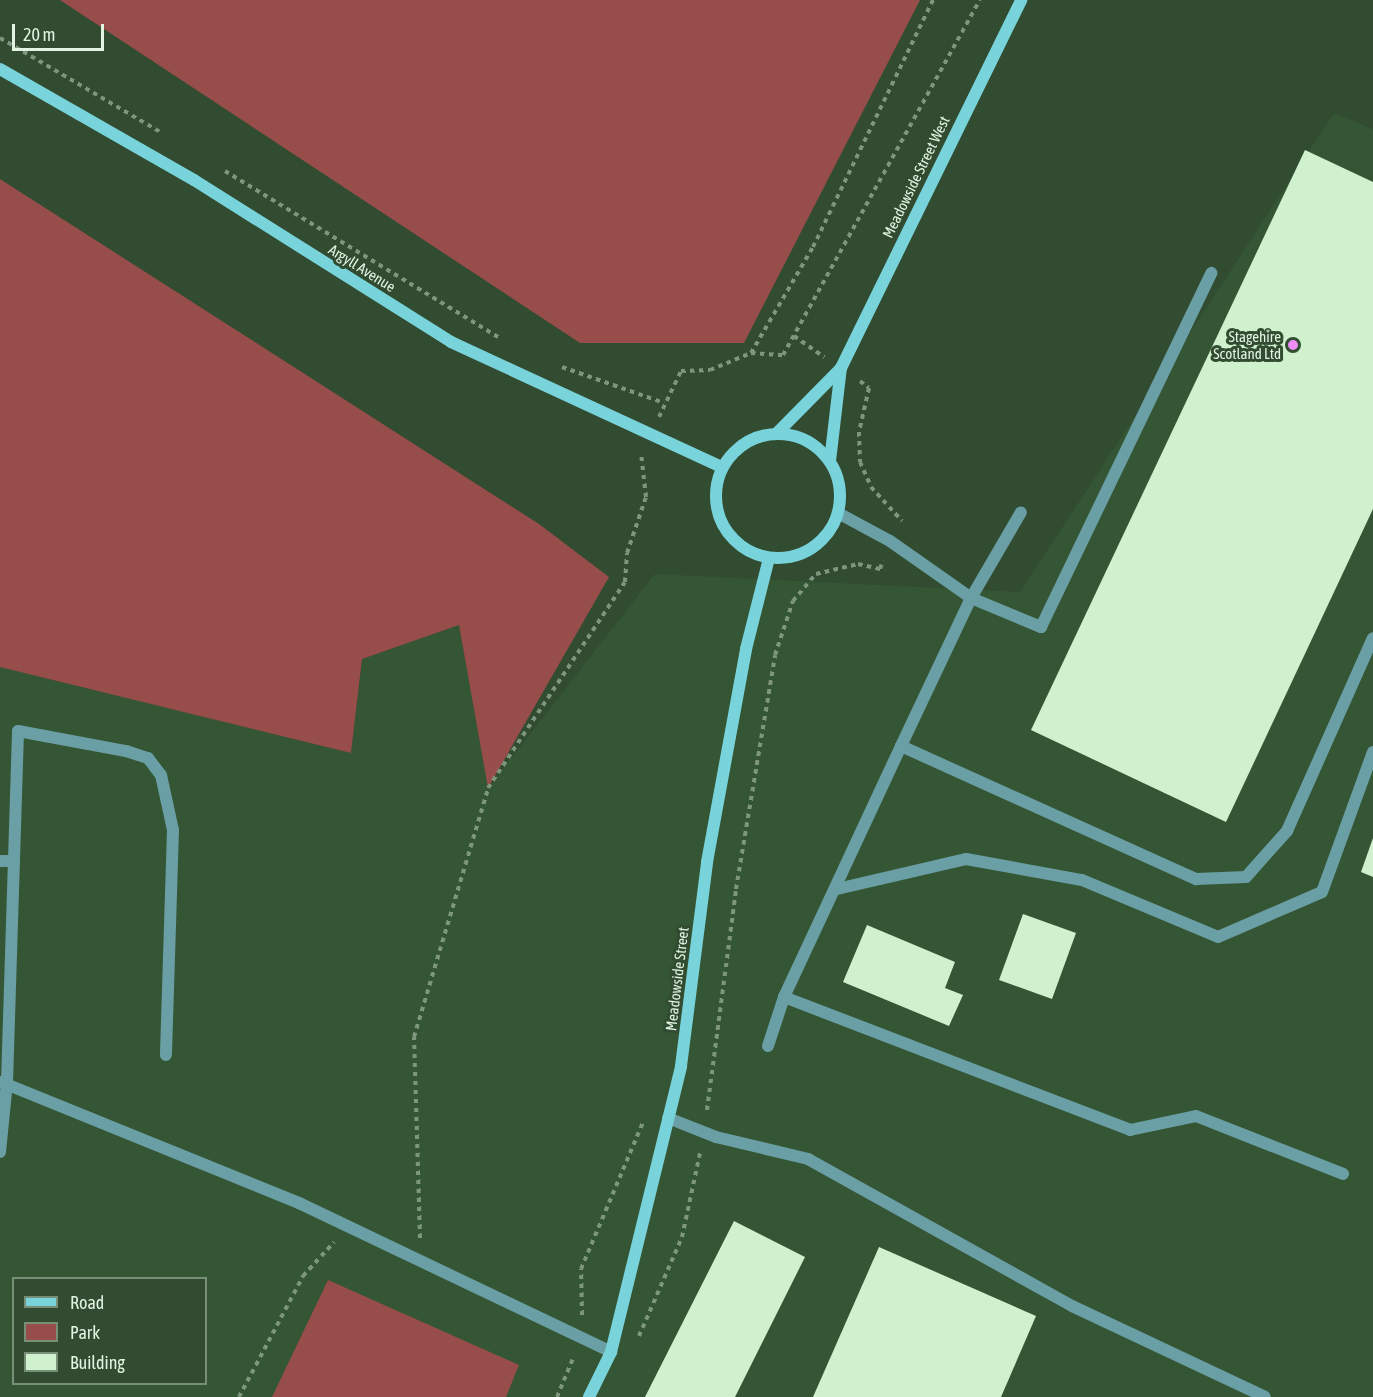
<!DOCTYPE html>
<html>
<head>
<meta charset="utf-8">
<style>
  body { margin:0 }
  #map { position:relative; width:1373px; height:1397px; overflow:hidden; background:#314c30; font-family:"Asap Condensed",sans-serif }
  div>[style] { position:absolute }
  .built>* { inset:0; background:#355634 }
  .green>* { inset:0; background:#974d4a }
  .building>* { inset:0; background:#d0f1ce }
  .path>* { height:4px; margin-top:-2px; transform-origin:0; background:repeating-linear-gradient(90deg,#7f967e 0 4.5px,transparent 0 9px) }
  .lane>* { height:12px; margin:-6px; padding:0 6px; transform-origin:6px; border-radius:6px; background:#6a9fa5 }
  .secondary>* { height:12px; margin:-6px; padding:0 6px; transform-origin:6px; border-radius:6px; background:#79d3db }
  .secondary>.ring { margin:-6px; padding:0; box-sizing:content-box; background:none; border:12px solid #79d3db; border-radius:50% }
  .dots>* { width:16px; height:16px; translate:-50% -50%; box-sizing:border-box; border:3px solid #314c30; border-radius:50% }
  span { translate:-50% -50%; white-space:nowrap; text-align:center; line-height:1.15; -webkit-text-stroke:6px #314c30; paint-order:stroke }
  .street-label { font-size:15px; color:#e2f3e1 }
  .poi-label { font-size:15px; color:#e2f3e1 }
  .right { translate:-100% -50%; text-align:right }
  .legend { position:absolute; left:12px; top:1277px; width:195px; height:108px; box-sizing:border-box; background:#314c30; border:2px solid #788f77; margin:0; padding:8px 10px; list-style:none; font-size:18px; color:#e2f3e1 }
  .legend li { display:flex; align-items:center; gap:12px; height:30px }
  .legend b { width:30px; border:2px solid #788f77 }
  .scale { position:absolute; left:12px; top:24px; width:92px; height:27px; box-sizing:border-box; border:3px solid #e2f3e1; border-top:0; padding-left:8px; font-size:18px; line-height:21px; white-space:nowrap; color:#e2f3e1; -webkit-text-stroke:4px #314c30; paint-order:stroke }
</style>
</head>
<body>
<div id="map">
  <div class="built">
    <i style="clip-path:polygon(evenodd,1334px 113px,1373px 129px,1373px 1397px,0 1397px,0 667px,351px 753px,362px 659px,459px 625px,488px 788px,655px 574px,1020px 592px,1334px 113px,14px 1278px,206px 1278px,206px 1384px,14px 1384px,14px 1278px)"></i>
  </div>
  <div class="green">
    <i style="clip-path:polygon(60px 0,920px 0,744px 343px,580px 343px)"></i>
    <i style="clip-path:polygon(0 179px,539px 524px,609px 577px,488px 788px,459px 625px,362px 659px,351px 753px,0 667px)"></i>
    <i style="clip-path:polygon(328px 1280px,519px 1365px,506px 1397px,272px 1397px)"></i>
  </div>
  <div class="building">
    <i style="clip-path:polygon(1305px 150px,1373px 182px,1373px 509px,1226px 822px,1031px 730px)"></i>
    <i style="clip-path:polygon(1373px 838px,1373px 877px,1361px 872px)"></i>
    <i style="clip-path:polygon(1023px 914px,1076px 933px,1052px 999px,999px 980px)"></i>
    <i style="clip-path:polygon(867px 925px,955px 962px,945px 988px,963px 995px,949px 1026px,843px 982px)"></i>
    <i style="clip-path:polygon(734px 1221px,805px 1257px,735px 1397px,645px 1397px)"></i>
    <i style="clip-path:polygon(879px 1247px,1036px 1316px,1001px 1397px,813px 1397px)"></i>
  </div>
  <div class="path">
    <i style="left:0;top:38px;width:186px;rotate:30.4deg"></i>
    <i style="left:225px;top:171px;width:320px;rotate:31.3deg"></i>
    <i style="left:794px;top:336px;width:37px;rotate:35deg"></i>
    <i style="left:751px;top:353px;width:32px;rotate:4deg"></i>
    <i style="left:783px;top:355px;width:406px;rotate:-61deg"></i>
    <i style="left:562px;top:367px;width:108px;rotate:19.4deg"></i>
    <i style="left:860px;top:381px;width:11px;rotate:38deg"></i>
    <i style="left:869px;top:388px;width:45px;rotate:102.8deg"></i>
    <i style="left:859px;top:432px;width:30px;rotate:88deg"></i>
    <i style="left:860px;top:462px;width:27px;rotate:66deg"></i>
    <i style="left:871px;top:487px;width:46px;rotate:47.6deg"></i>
    <i style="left:659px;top:417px;width:51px;rotate:-64.4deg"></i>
    <i style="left:681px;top:371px;width:29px;rotate:-2deg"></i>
    <i style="left:710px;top:370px;width:44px;rotate:-22.5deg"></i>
    <i style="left:751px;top:353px;width:123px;rotate:-59.7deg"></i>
    <i style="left:813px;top:247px;width:275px;rotate:-64.1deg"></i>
    <i style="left:707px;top:1110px;width:223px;rotate:-82.5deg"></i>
    <i style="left:736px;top:889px;width:237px;rotate:-80.5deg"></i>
    <i style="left:775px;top:655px;width:57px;rotate:-71.6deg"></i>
    <i style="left:793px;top:601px;width:35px;rotate:-50deg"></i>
    <i style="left:816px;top:574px;width:43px;rotate:-13.4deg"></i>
    <i style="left:858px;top:564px;width:23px;rotate:13deg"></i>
    <i style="left:880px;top:569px;width:9px;rotate:-72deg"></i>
    <i style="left:420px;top:1238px;width:201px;rotate:-91.7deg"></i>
    <i style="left:414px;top:1037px;width:260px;rotate:-73.4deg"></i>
    <i style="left:488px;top:788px;width:247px;rotate:-56.4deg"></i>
    <i style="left:625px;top:582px;width:29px;rotate:-86deg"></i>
    <i style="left:627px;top:553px;width:59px;rotate:-71.3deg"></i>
    <i style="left:646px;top:497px;width:44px;rotate:-96.5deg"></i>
    <i style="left:582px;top:1315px;width:46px;rotate:-91.2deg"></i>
    <i style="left:581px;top:1269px;width:160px;rotate:-67.1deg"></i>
    <i style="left:639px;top:1336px;width:108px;rotate:-66.5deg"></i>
    <i style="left:682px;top:1237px;width:86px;rotate:-77.9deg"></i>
    <i style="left:239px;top:1397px;width:137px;rotate:-62.1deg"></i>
    <i style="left:303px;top:1276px;width:46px;rotate:-47.6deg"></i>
    <i style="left:557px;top:1397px;width:44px;rotate:-67.5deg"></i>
  </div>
  <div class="lane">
    <i style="left:838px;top:513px;width:59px;rotate:28.3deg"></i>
    <i style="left:890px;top:541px;width:99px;rotate:35.1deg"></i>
    <i style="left:971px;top:598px;width:76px;rotate:22.5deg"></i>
    <i style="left:1041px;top:627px;width:393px;rotate:-64.3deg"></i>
    <i style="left:901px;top:746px;width:324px;rotate:24.3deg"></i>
    <i style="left:1196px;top:879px;width:50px;rotate:-2.3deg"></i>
    <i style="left:1246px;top:877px;width:62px;rotate:-48.3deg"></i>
    <i style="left:1287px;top:831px;width:211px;rotate:-66deg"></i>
    <i style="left:0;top:861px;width:14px"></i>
    <i style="left:837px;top:889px;width:132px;rotate:-13.1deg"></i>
    <i style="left:966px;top:859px;width:118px;rotate:10.3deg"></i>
    <i style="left:1082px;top:880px;width:147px;rotate:22.7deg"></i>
    <i style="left:1218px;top:937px;width:113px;rotate:-23.4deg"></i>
    <i style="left:1322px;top:892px;width:149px;rotate:-70deg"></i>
    <i style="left:784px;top:997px;width:371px;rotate:21deg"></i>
    <i style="left:1130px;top:1130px;width:67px;rotate:-12deg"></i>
    <i style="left:1196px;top:1116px;width:158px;rotate:21.5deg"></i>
    <i style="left:768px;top:1046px;width:52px;rotate:-71.9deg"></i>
    <i style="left:784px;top:997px;width:277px;rotate:-65deg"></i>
    <i style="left:901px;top:746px;width:164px;rotate:-64.7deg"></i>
    <i style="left:971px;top:598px;width:99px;rotate:-59.8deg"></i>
    <i style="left:1px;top:1082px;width:322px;rotate:22.1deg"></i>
    <i style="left:299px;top:1203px;width:346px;rotate:25.5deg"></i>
    <i style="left:668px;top:1118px;width:52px;rotate:21.6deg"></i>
    <i style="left:716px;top:1137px;width:95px;rotate:13.4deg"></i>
    <i style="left:808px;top:1159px;width:302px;rotate:29.1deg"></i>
    <i style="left:1072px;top:1306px;width:213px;rotate:25.2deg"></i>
    <i style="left:0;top:1152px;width:70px;rotate:-84.3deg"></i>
    <i style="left:7px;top:1082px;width:351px;rotate:-88.2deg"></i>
    <i style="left:18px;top:731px;width:110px;rotate:10.5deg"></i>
    <i style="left:126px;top:751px;width:23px;rotate:18deg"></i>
    <i style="left:148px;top:758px;width:21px;rotate:53deg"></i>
    <i style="left:161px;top:775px;width:56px;rotate:77.7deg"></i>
    <i style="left:173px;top:830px;width:225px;rotate:91.8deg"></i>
  </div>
  <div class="secondary">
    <i style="left:0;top:69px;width:224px;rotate:29.8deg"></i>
    <i style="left:194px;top:180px;width:304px;rotate:32.2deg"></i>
    <i style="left:451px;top:342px;width:298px;rotate:24.8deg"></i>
    <i style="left:777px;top:433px;width:91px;rotate:-45.4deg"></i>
    <i class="ring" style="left:716px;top:434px;width:112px;height:112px"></i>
    <i style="left:830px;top:461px;width:94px;rotate:-83.3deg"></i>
    <i style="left:841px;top:368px;width:410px;rotate:-63.9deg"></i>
    <i style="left:589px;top:1397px;width:50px;rotate:-63.9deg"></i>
    <i style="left:611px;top:1352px;width:294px;rotate:-76.2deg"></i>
    <i style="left:681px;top:1066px;width:206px;rotate:-82.7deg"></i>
    <i style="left:707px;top:862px;width:217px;rotate:-79.6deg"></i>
    <i style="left:746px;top:649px;width:94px;rotate:-75.8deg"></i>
  </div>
  <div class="dots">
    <i style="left:1293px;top:345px;background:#ee8cf8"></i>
  </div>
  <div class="street-label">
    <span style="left:916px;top:177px;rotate:-64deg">Meadowside Street West</span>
    <span style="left:362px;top:268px;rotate:32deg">Argyll Avenue</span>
    <span style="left:677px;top:979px;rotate:-83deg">Meadowside Street</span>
  </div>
  <div class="poi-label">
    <span class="right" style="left:1281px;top:345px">Stagehire<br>Scotland Ltd</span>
  </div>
  <ul class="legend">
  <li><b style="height:8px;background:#79d3db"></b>Road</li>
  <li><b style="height:16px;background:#974d4a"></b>Park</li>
  <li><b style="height:16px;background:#d0f1ce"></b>Building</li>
  </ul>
  <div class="scale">20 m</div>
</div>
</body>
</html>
